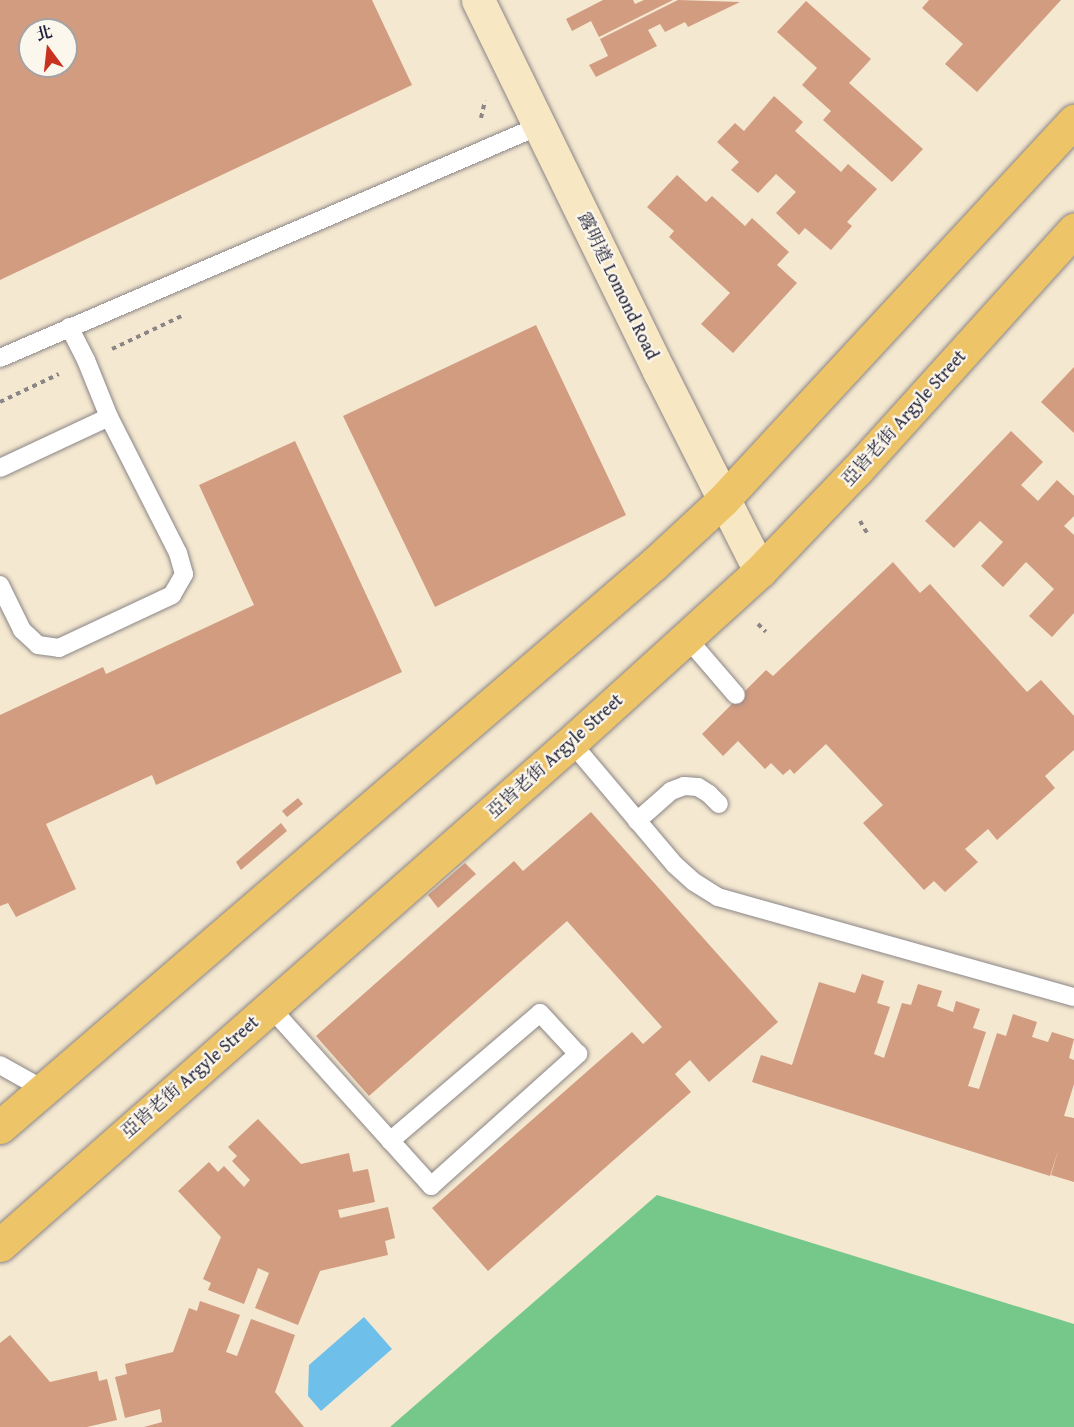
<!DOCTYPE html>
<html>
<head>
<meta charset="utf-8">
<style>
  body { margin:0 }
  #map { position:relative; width:1074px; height:1427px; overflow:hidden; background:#f4e8d0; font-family:"Gentium Book Plus","Noto Serif TC",serif }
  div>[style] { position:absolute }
  .green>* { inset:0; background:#75c88a }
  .water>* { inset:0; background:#6ec0ea }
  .building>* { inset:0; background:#d19c80 }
  .path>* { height:4px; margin-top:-2px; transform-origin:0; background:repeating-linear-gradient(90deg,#8b8586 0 4.5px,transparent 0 9px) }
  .roads { filter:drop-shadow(0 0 2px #8b8586) drop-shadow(0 0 2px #8b8586) }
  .lane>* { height:18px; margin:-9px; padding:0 9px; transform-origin:9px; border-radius:9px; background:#fff }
  .secondary>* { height:33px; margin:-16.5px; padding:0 16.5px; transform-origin:16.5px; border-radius:16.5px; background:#f8e7c3 }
  .primary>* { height:33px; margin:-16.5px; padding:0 16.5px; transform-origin:16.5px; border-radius:16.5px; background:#eec469 }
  span { translate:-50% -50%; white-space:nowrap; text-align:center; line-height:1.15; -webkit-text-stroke:4.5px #fbf7ec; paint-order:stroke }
  .street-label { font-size:18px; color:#22223b }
  .north { position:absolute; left:18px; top:18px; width:60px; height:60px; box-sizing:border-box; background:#fbf7ec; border:2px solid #a4a2a5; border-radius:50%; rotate:345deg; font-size:16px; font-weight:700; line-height:24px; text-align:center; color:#22223b }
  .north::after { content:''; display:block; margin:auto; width:21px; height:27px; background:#c8321e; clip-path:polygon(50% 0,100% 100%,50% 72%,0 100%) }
</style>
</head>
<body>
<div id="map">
  <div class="green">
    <i style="clip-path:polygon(657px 1195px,1074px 1324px,1074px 1427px,390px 1427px)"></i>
  </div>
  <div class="water">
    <i style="clip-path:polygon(364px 1317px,392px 1349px,321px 1411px,308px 1396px,309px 1365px)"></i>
  </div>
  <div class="building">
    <i style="clip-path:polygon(evenodd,0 0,372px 0,412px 85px,0 280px,0 0,30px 30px,66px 30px,66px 66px,30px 66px,30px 30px)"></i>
    <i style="clip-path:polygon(603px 0,633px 0,635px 4px,644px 0,673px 0,599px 37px,591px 21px,572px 31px,566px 19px)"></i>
    <i style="clip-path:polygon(678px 0,740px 2px,688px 27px,685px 22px,665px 32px,660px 24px,648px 30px,657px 46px,596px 77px,589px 65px,608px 56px,600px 39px)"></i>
    <i style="clip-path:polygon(929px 0,1061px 0,977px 92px,945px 64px,963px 44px,922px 8px)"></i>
    <i style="clip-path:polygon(806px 1px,871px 59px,849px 83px,923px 149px,892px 182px,823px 120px,831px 111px,802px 85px,817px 68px,777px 32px)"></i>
    <i style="clip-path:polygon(774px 96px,803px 122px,795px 131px,841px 172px,848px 164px,877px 189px,847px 222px,852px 226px,831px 250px,805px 228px,799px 235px,776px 213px,796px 192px,776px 174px,758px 193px,731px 170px,739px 162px,717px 142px,735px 123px,744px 131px)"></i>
    <i style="clip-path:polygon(677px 175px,706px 202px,712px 196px,745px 226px,752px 218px,789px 252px,777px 265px,797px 283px,733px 353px,701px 324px,730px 293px,669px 237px,674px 231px,647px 207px)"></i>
    <i style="clip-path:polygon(536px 325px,626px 515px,435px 607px,343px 416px)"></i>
    <i style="clip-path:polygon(1074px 367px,1074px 433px,1041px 402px)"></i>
    <i style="clip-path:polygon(1011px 431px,1043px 462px,1021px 485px,1038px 501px,1057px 480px,1074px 496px,1074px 516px,1064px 526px,1074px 535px,1074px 613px,1052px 637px,1029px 616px,1054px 589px,1026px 562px,1003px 587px,981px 566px,1003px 542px,980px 521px,954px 548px,925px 521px)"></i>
    <i style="clip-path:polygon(295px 441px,402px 672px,156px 785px,152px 775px,46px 824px,76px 889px,16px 917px,8px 903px,0 906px,0 715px,103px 667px,106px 674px,254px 605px,199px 485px)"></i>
    <i style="clip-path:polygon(893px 562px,920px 593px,930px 584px,1027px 692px,1041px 680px,1074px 716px,1074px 750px,1045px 776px,1055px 788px,997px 840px,988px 829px,965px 849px,978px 862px,945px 892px,934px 881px,924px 890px,863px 823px,883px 805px,826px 744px,794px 774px,790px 769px,783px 775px,771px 763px,765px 769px,738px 741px,723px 756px,702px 734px,766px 670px,773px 676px)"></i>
    <i style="clip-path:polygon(298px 798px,303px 804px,287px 817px,282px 811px)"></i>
    <i style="clip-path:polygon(591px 812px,778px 1022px,709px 1082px,690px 1060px,675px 1074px,691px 1092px,488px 1271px,432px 1208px,632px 1032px,643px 1044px,662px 1027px,567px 921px,369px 1096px,316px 1036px,514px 861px,523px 871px)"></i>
    <i style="clip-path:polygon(281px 823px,287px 831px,241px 870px,236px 862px)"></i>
    <i style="clip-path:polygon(465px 863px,476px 874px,438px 908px,428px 895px)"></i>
    <i style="clip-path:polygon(862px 974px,884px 981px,877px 1003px,890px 1007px,874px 1054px,884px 1058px,902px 1003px,911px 1005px,918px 984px,942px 991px,937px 1006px,953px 1012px,956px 1001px,980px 1009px,973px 1028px,986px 1032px,968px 1086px,979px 1089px,997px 1033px,1006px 1036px,1013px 1014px,1037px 1022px,1032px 1037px,1048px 1042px,1052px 1032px,1074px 1039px,1069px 1058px,1074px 1060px,1074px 1084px,1064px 1116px,1074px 1118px,1074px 1182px,1051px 1175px,1059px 1148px,1050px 1176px,752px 1082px,761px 1055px,792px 1065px,819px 982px,855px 993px)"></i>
    <i style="clip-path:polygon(258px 1119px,301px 1164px,349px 1153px,353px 1172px,368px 1169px,375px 1202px,338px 1210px,340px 1218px,388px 1207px,395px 1238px,385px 1241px,388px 1255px,320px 1271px,298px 1325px,255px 1308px,269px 1273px,258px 1268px,244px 1304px,208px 1290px,211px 1283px,203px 1279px,221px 1237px,178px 1191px,209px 1162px,218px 1172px,224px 1166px,244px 1187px,250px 1180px,232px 1161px,237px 1156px,228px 1147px)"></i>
    <i style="clip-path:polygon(200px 1301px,240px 1315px,226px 1352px,237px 1356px,251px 1319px,295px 1335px,275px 1392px,304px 1427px,144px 1427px,162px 1422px,160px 1409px,125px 1418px,115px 1377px,127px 1374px,125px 1364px,173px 1352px,189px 1308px,197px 1311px)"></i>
    <i style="clip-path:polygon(10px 1335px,50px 1382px,97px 1371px,99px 1381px,107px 1379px,117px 1420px,87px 1427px,0 1427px,0 1343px)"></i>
  </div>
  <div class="path">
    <i style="left:481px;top:118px;width:18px;rotate:-77deg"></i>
    <i style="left:112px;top:349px;width:80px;rotate:-25.3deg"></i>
    <i style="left:0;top:402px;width:65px;rotate:-25.4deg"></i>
    <i style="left:860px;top:521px;width:14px;rotate:60deg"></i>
    <i style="left:758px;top:624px;width:11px;rotate:45deg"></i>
  </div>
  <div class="roads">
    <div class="lane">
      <i style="left:0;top:358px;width:587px;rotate:-23.29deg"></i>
      <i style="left:0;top:468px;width:120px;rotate:-25.1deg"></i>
      <i style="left:0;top:585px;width:50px;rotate:63.9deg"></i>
      <i style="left:22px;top:630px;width:22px;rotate:43deg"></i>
      <i style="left:38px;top:645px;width:21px;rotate:8deg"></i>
      <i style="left:59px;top:648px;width:125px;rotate:-25.1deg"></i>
      <i style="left:172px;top:595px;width:24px;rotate:-60deg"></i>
      <i style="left:184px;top:574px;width:22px;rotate:-106deg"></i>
      <i style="left:178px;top:553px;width:153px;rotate:-116.9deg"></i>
      <i style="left:109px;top:417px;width:61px;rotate:-112deg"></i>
      <i style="left:86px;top:360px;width:37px;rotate:-117deg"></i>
      <i style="left:687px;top:638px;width:75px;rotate:49.3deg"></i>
      <i style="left:571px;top:742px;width:161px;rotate:49.8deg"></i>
      <i style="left:675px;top:865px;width:25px;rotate:42deg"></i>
      <i style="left:694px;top:882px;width:28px;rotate:32deg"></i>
      <i style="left:718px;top:897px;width:370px;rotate:15.7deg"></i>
      <i style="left:637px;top:821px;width:45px;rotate:-41.4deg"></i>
      <i style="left:671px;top:791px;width:14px;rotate:-21deg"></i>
      <i style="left:684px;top:786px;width:14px;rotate:4deg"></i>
      <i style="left:698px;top:787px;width:13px;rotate:32deg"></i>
      <i style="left:709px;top:794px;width:14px;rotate:45deg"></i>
      <i style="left:270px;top:1007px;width:241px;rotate:48deg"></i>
      <i style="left:431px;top:1186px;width:198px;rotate:-41.9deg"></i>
      <i style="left:578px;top:1054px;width:56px;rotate:-132.8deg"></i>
      <i style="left:540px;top:1013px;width:197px;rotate:139.5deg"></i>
      <i style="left:0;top:1065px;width:49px;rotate:29.2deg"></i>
    </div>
    <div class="secondary">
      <i style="left:478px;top:0;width:413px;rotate:64deg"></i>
      <i style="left:659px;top:371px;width:224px;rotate:63.2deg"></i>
    </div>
    <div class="primary">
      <i style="left:0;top:1127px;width:863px;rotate:-40.72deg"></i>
      <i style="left:654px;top:564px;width:94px;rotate:-42.8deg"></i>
      <i style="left:723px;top:500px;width:517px;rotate:-47.2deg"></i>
      <i style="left:0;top:1245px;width:769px;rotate:-41.36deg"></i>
      <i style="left:577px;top:737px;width:247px;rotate:-42.2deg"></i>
      <i style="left:760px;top:571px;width:140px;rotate:-46.2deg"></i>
      <i style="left:857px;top:470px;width:324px;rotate:-47.9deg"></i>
    </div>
  </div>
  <div class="street-label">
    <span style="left:618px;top:286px;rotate:64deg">露明道 Lomond Road</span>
    <span style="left:904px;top:418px;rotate:-48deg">亞皆老街 Argyle Street</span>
    <span style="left:555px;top:756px;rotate:-42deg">亞皆老街 Argyle Street</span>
    <span style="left:190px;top:1077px;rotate:-41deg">亞皆老街 Argyle Street</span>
  </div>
  <div class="north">北</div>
</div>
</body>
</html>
